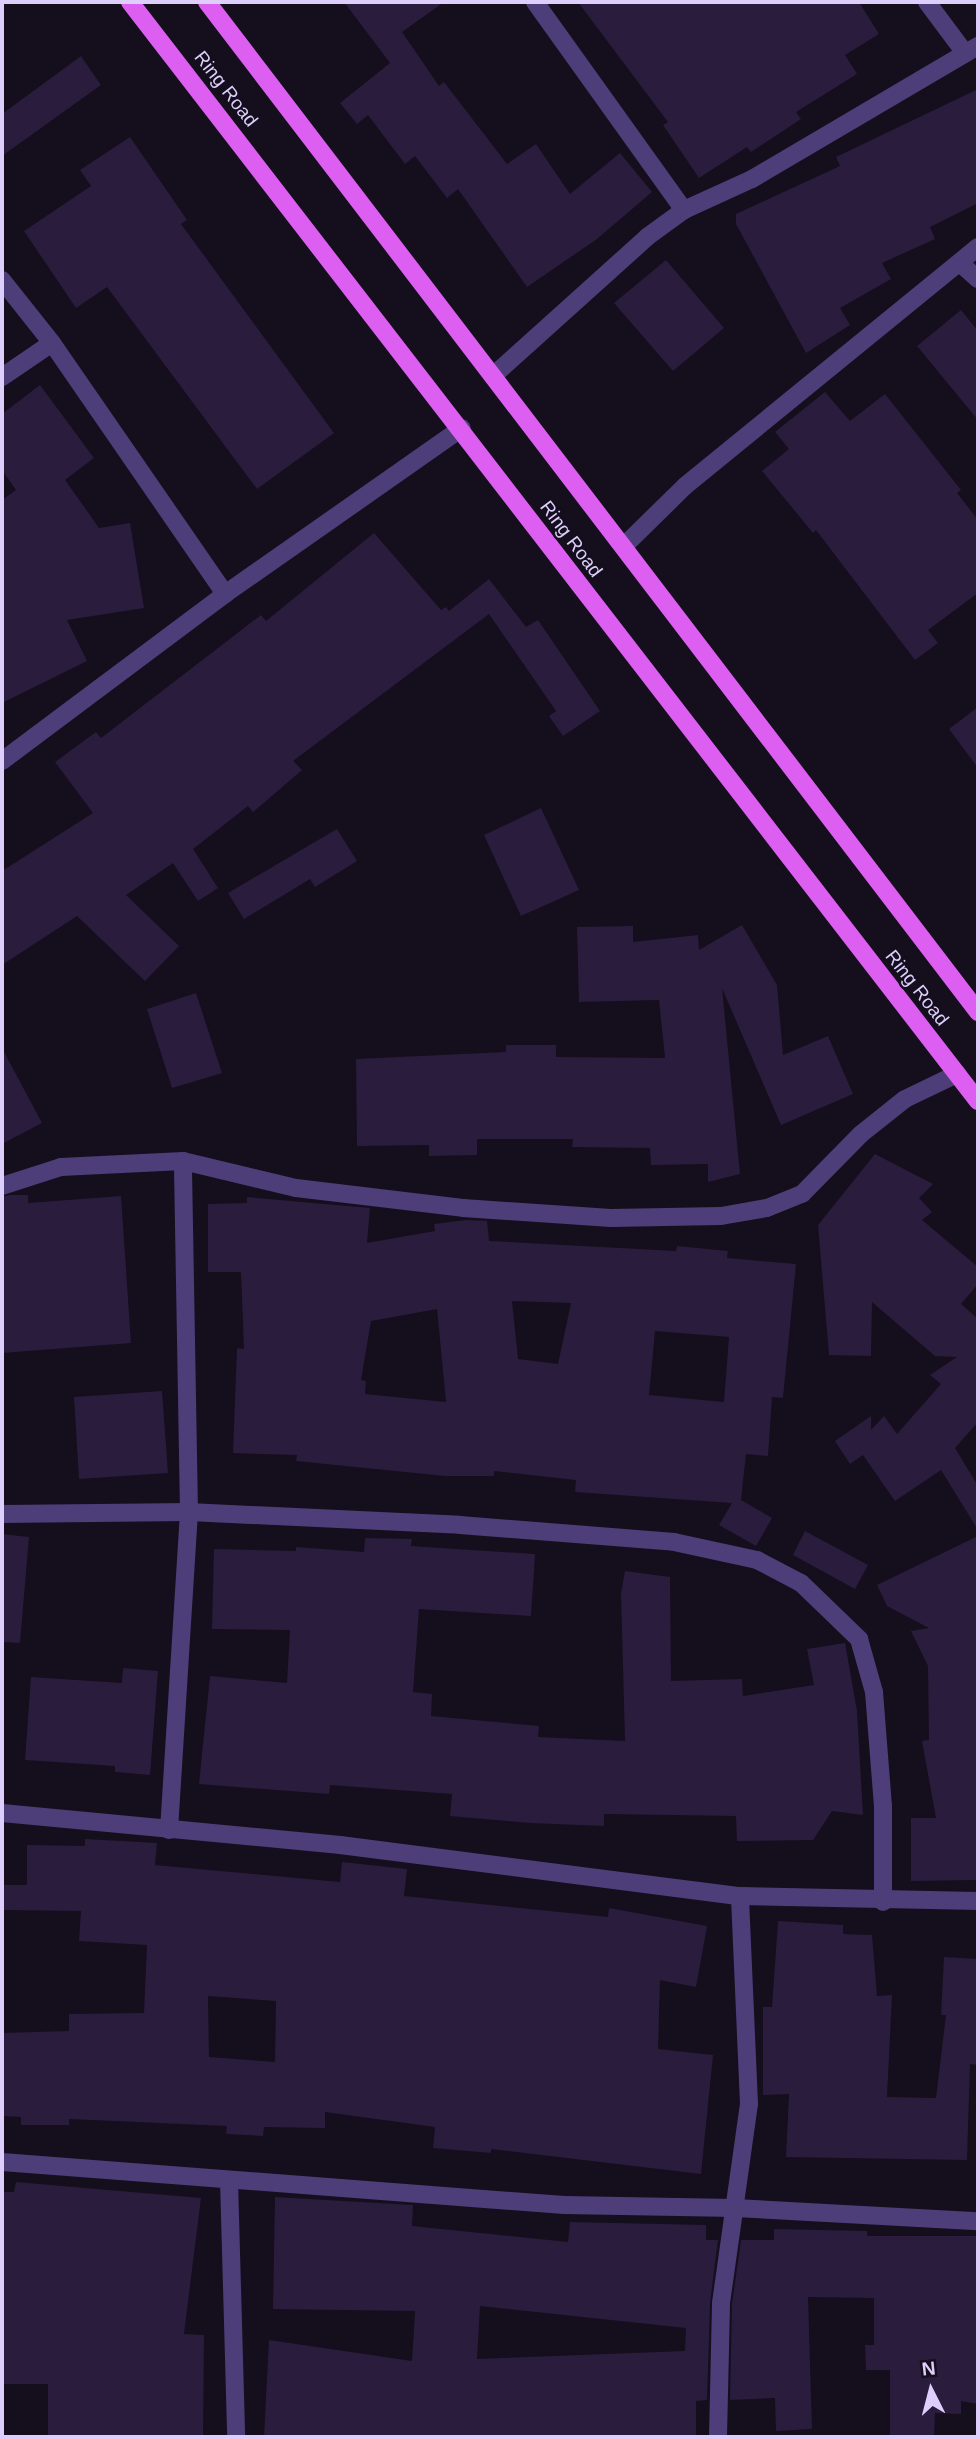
<!DOCTYPE html>
<html>
<head>
<meta charset="utf-8">
<style>
  body { margin:0 }
  #map { position:relative; width:980px; height:2439px; overflow:hidden; background:#140e1d; font-family:Helvetica,sans-serif }
  div>[style] { position:absolute }
  .building>* { inset:0; background:#2a1c3d }
  .street>* { height:18px; margin:-9px; padding:0 9px; transform-origin:9px; border-radius:9px; background:#4d3d78 }
  .primary>* { height:18px; margin:-9px; padding:0 9px; transform-origin:9px; border-radius:9px; background:#dc5ff1 }
  span { translate:-50% -50%; white-space:nowrap; text-align:center; line-height:1.15; -webkit-text-stroke:5px #140e1d; paint-order:stroke }
  .street-label { font-size:19px; color:#decefb }
  .frame { position:absolute; inset:0; border:4px solid #decefb; pointer-events:none }
  .north { position:absolute; left:896px; top:2355px; width:70px; height:70px; -webkit-text-stroke:5px #140e1d; paint-order:stroke; rotate:354deg; font-size:19px; font-weight:700; line-height:28px; text-align:center; color:#decefb }
  .north::after { content:''; display:block; margin:auto; width:24px; height:32px; background:#decefb; clip-path:polygon(50% 0,100% 100%,50% 72%,0 100%) }
</style>
</head>
<body>
<div id="map">
  <div class="building">
    <i style="clip-path:polygon(344px 2px,444px 2px,402px 32px,439px 86px,444px 82px,507px 164px,536px 144px,570px 194px,620px 153px,652px 192px,597px 239px,527px 287px,458px 189px,447px 198px,415px 156px,405px 164px,368px 115px,357px 124px,340px 103px,390px 63px)"></i>
    <i style="clip-path:polygon(578px 2px,859px 2px,879px 34px,845px 55px,857px 74px,796px 112px,801px 119px,751px 152px,747px 147px,699px 178px,663px 125px,668px 122px)"></i>
    <i style="clip-path:polygon(81px 56px,101px 85px,2px 156px,2px 114px)"></i>
    <i style="clip-path:polygon(978px 89px,978px 203px,930px 227px,935px 239px,882px 263px,891px 279px,840px 308px,850px 325px,806px 353px,736px 224px,736px 214px,840px 166px,836px 157px)"></i>
    <i style="clip-path:polygon(130px 137px,187px 220px,181px 224px,334px 433px,257px 489px,107px 287px,76px 308px,24px 231px,91px 186px,80px 170px)"></i>
    <i style="clip-path:polygon(666px 260px,724px 328px,673px 371px,614px 303px)"></i>
    <i style="clip-path:polygon(961px 310px,978px 331px,978px 420px,917px 346px)"></i>
    <i style="clip-path:polygon(40px 385px,94px 458px,65px 480px,99px 528px,130px 523px,144px 608px,67px 620px,87px 661px,2px 703px,2px 500px,16px 490px,2px 470px,2px 414px)"></i>
    <i style="clip-path:polygon(825px 392px,850px 421px,885px 394px,961px 490px,957px 493px,978px 520px,978px 593px,928px 630px,938px 643px,915px 660px,816px 530px,813px 533px,762px 471px,789px 449px,775px 432px)"></i>
    <i style="clip-path:polygon(374px 533px,441px 610px,446px 607px,449px 611px,489px 579px,526px 627px,538px 620px,600px 711px,563px 736px,549px 716px,556px 711px,489px 614px,293px 761px,302px 770px,253px 812px,248px 806px,193px 849px,218px 888px,198px 901px,173px 863px,126px 895px,179px 946px,145px 981px,77px 916px,2px 965px,2px 871px,93px 813px,55px 762px,96px 732px,101px 738px,261px 615px,266px 621px)"></i>
    <i style="clip-path:polygon(978px 707px,978px 768px,949px 729px)"></i>
    <i style="clip-path:polygon(541px 808px,579px 890px,521px 916px,484px 835px)"></i>
    <i style="clip-path:polygon(337px 829px,357px 861px,315px 887px,310px 879px,244px 919px,228px 893px)"></i>
    <i style="clip-path:polygon(742px 925px,777px 985px,783px 1055px,828px 1036px,853px 1094px,781px 1125px,722px 988px,740px 1174px,708px 1182px,708px 1164px,651px 1165px,650px 1148px,572px 1147px,573px 1139px,477px 1139px,477px 1155px,429px 1156px,429px 1145px,357px 1146px,356px 1059px,506px 1052px,506px 1045px,556px 1045px,556px 1057px,665px 1058px,659px 1000px,579px 1002px,577px 927px,633px 926px,633px 942px,698px 935px,699px 950px)"></i>
    <i style="clip-path:polygon(196px 993px,222px 1073px,172px 1088px,147px 1009px)"></i>
    <i style="clip-path:polygon(2px 1048px,42px 1123px,2px 1144px)"></i>
    <i style="clip-path:polygon(875px 1154px,933px 1184px,919px 1198px,932px 1212px,922px 1220px,978px 1267px,978px 1284px,961px 1304px,978px 1319px,978px 1422px,955px 1448px,978px 1486px,978px 1530px,941px 1470px,895px 1501px,863px 1455px,850px 1464px,835px 1441px,871px 1416px,871px 1430px,884px 1416px,897px 1434px,941px 1384px,930px 1375px,957px 1357px,935px 1356px,872px 1302px,871px 1356px,829px 1355px,818px 1225px)"></i>
    <i style="clip-path:polygon(10px 1195px,28px 1195px,28px 1203px,121px 1196px,131px 1343px,2px 1353px,2px 1197px)"></i>
    <i style="clip-path:polygon(evenodd,247px 1197px,370px 1208px,367px 1243px,435px 1231px,434px 1224px,466px 1220px,487px 1221px,489px 1241px,676px 1251px,677px 1246px,728px 1251px,727px 1258px,796px 1264px,783px 1398px,772px 1397px,768px 1456px,746px 1454px,741px 1500px,772px 1518px,756px 1546px,719px 1525px,732px 1503px,575px 1492px,576px 1480px,494px 1471px,494px 1476px,445px 1476px,296px 1461px,297px 1455px,233px 1453px,237px 1348px,244px 1349px,241px 1272px,208px 1272px,208px 1204px,247px 1203px,247px 1197px,512px 1301px,571px 1303px,558px 1364px,518px 1359px,512px 1301px,247px 1197px,437px 1309px,446px 1402px,365px 1394px,366px 1381px,361px 1380px,371px 1321px,437px 1309px,247px 1197px,655px 1331px,729px 1337px,724px 1402px,649px 1395px,655px 1331px)"></i>
    <i style="clip-path:polygon(162px 1391px,168px 1473px,79px 1479px,74px 1397px)"></i>
    <i style="clip-path:polygon(805px 1531px,868px 1565px,855px 1589px,793px 1555px)"></i>
    <i style="clip-path:polygon(2px 1534px,29px 1537px,20px 1643px,2px 1642px)"></i>
    <i style="clip-path:polygon(978px 1536px,976px 1880px,911px 1881px,911px 1818px,936px 1818px,922px 1741px,929px 1740px,928px 1666px,911px 1631px,929px 1628px,887px 1606px,877px 1585px)"></i>
    <i style="clip-path:polygon(365px 1538px,412px 1539px,411px 1546px,535px 1554px,531px 1616px,419px 1609px,413px 1692px,432px 1694px,431px 1716px,539px 1726px,538px 1737px,625px 1741px,621px 1593px,625px 1571px,670px 1577px,671px 1681px,742px 1679px,743px 1696px,814px 1685px,807px 1649px,845px 1643px,857px 1711px,863px 1815px,832px 1811px,813px 1840px,737px 1841px,736px 1816px,604px 1814px,604px 1826px,530px 1823px,450px 1816px,452px 1794px,330px 1785px,329px 1794px,199px 1784px,210px 1676px,287px 1683px,290px 1630px,212px 1629px,214px 1549px,296px 1551px,296px 1547px,364px 1552px)"></i>
    <i style="clip-path:polygon(123px 1668px,158px 1671px,150px 1775px,115px 1772px,115px 1766px,25px 1760px,31px 1677px,122px 1683px)"></i>
    <i style="clip-path:polygon(evenodd,85px 1839px,157px 1843px,155px 1865px,340px 1882px,342px 1862px,407px 1869px,404px 1896px,608px 1917px,609px 1908px,707px 1926px,696px 1987px,660px 1980px,658px 2049px,713px 2055px,701px 2174px,491px 2149px,491px 2153px,433px 2148px,435px 2127px,325px 2112px,325px 2128px,264px 2127px,263px 2136px,226px 2134px,227px 2126px,69px 2119px,69px 2125px,21px 2125px,21px 2117px,2px 2116px,2px 2033px,69px 2031px,69px 2014px,144px 2013px,147px 1945px,79px 1941px,81px 1911px,2px 1910px,2px 1885px,27px 1885px,27px 1845px,85px 1846px,85px 1839px,208px 1996px,276px 2001px,275px 2062px,209px 2057px,208px 1996px)"></i>
    <i style="clip-path:polygon(778px 1921px,843px 1925px,843px 1934px,872px 1935px,877px 1996px,892px 1995px,887px 2097px,936px 2098px,946px 2015px,941px 2015px,944px 1957px,978px 1959px,978px 2065px,970px 2064px,967px 2160px,786px 2157px,789px 2094px,763px 2095px,763px 2007px,772px 2007px)"></i>
    <i style="clip-path:polygon(16px 2182px,201px 2198px,184px 2334px,204px 2335px,203px 2437px,48px 2437px,48px 2384px,2px 2384px,2px 2192px,14px 2192px)"></i>
    <i style="clip-path:polygon(evenodd,275px 2197px,413px 2205px,412px 2226px,568px 2242px,570px 2222px,706px 2225px,706px 2240px,718px 2240px,710px 2303px,707px 2400px,696px 2401px,696px 2437px,264px 2437px,269px 2340px,412px 2361px,415px 2311px,273px 2309px,275px 2197px,480px 2306px,686px 2328px,685px 2351px,477px 2359px,480px 2306px)"></i>
    <i style="clip-path:polygon(774px 2229px,867px 2231px,867px 2236px,978px 2236px,978px 2404px,961px 2401px,961px 2414px,935px 2413px,934px 2437px,890px 2437px,890px 2370px,866px 2370px,865px 2345px,874px 2345px,874px 2298px,808px 2297px,812px 2429px,776px 2431px,775px 2398px,730px 2400px,732px 2304px,741px 2240px,774px 2240px)"></i>
  </div>
  <div class="street">
    <i style="left:535px;top:2px;width:256px;rotate:54.4deg"></i>
    <i style="left:927px;top:2px;width:64px;rotate:53.3deg"></i>
    <i style="left:960px;top:263px;width:24px;rotate:42deg"></i>
    <i style="left:2px;top:280px;width:80px;rotate:51.6deg"></i>
    <i style="left:52px;top:343px;width:305px;rotate:55.4deg"></i>
    <i style="left:494px;top:375px;width:206px;rotate:-42deg"></i>
    <i style="left:647px;top:237px;width:46px;rotate:-36.1deg"></i>
    <i style="left:684px;top:210px;width:75px;rotate:-24.5deg"></i>
    <i style="left:752px;top:179px;width:262px;rotate:-30.5deg"></i>
    <i style="left:2px;top:377px;width:60px;rotate:-34.2deg"></i>
    <i style="left:626px;top:544px;width:83px;rotate:-44.5deg"></i>
    <i style="left:685px;top:486px;width:378px;rotate:-39.2deg"></i>
    <i style="left:2px;top:761px;width:279px;rotate:-36.8deg"></i>
    <i style="left:225px;top:594px;width:289px;rotate:-35deg"></i>
    <i style="left:2px;top:1186px;width:62px;rotate:-17.9deg"></i>
    <i style="left:61px;top:1167px;width:122px;rotate:-2.8deg"></i>
    <i style="left:183px;top:1161px;width:116px;rotate:13.4deg"></i>
    <i style="left:296px;top:1188px;width:168px;rotate:6.8deg"></i>
    <i style="left:463px;top:1208px;width:148px;rotate:3.9deg"></i>
    <i style="left:611px;top:1218px;width:110px;rotate:-1deg"></i>
    <i style="left:721px;top:1216px;width:47px;rotate:-9.9deg"></i>
    <i style="left:767px;top:1208px;width:38px;rotate:-22deg"></i>
    <i style="left:802px;top:1194px;width:84px;rotate:-45.5deg"></i>
    <i style="left:861px;top:1134px;width:56px;rotate:-38.5deg"></i>
    <i style="left:905px;top:1099px;width:58px;rotate:-25.7deg"></i>
    <i style="left:2px;top:1514px;width:187px;rotate:-0.6deg"></i>
    <i style="left:189px;top:1512px;width:271px;rotate:2.7deg"></i>
    <i style="left:460px;top:1525px;width:215px;rotate:4.5deg"></i>
    <i style="left:674px;top:1542px;width:85px;rotate:12.2deg"></i>
    <i style="left:757px;top:1560px;width:50px;rotate:27.6deg"></i>
    <i style="left:801px;top:1583px;width:81px;rotate:44deg"></i>
    <i style="left:859px;top:1639px;width:55px;rotate:74.2deg"></i>
    <i style="left:874px;top:1692px;width:114px;rotate:85.5deg"></i>
    <i style="left:883px;top:1806px;width:96px;rotate:90deg"></i>
    <i style="left:2px;top:1813px;width:340px;rotate:5.4deg"></i>
    <i style="left:340px;top:1845px;width:403px;rotate:7.3deg"></i>
    <i style="left:740px;top:1896px;width:238px;rotate:1.2deg"></i>
    <i style="left:169px;top:1830px;width:319px;rotate:-86.4deg"></i>
    <i style="left:189px;top:1512px;width:351px;rotate:-91deg"></i>
    <i style="left:2px;top:2162px;width:564px;rotate:4.38deg"></i>
    <i style="left:564px;top:2205px;width:171px;rotate:1deg"></i>
    <i style="left:735px;top:2208px;width:243px;rotate:3.1deg"></i>
    <i style="left:229px;top:2180px;width:257px;rotate:88.4deg"></i>
    <i style="left:718px;top:2437px;width:134px;rotate:-88.7deg"></i>
    <i style="left:721px;top:2303px;width:201px;rotate:-82deg"></i>
    <i style="left:749px;top:2104px;width:208px;rotate:-92.5deg"></i>
  </div>
  <div class="primary">
    <i style="left:130px;top:2px;width:1388px;rotate:52.35deg"></i>
    <i style="left:207px;top:2px;width:1271px;rotate:52.64deg"></i>
  </div>
  <div class="street-label">
    <span style="left:226px;top:89px;rotate:52deg">Ring Road</span>
    <span style="left:571px;top:539px;rotate:53deg">Ring Road</span>
    <span style="left:917px;top:988px;rotate:52deg">Ring Road</span>
  </div>
  <div class="frame"></div>
  <div class="north">N</div>
</div>
</body>
</html>
